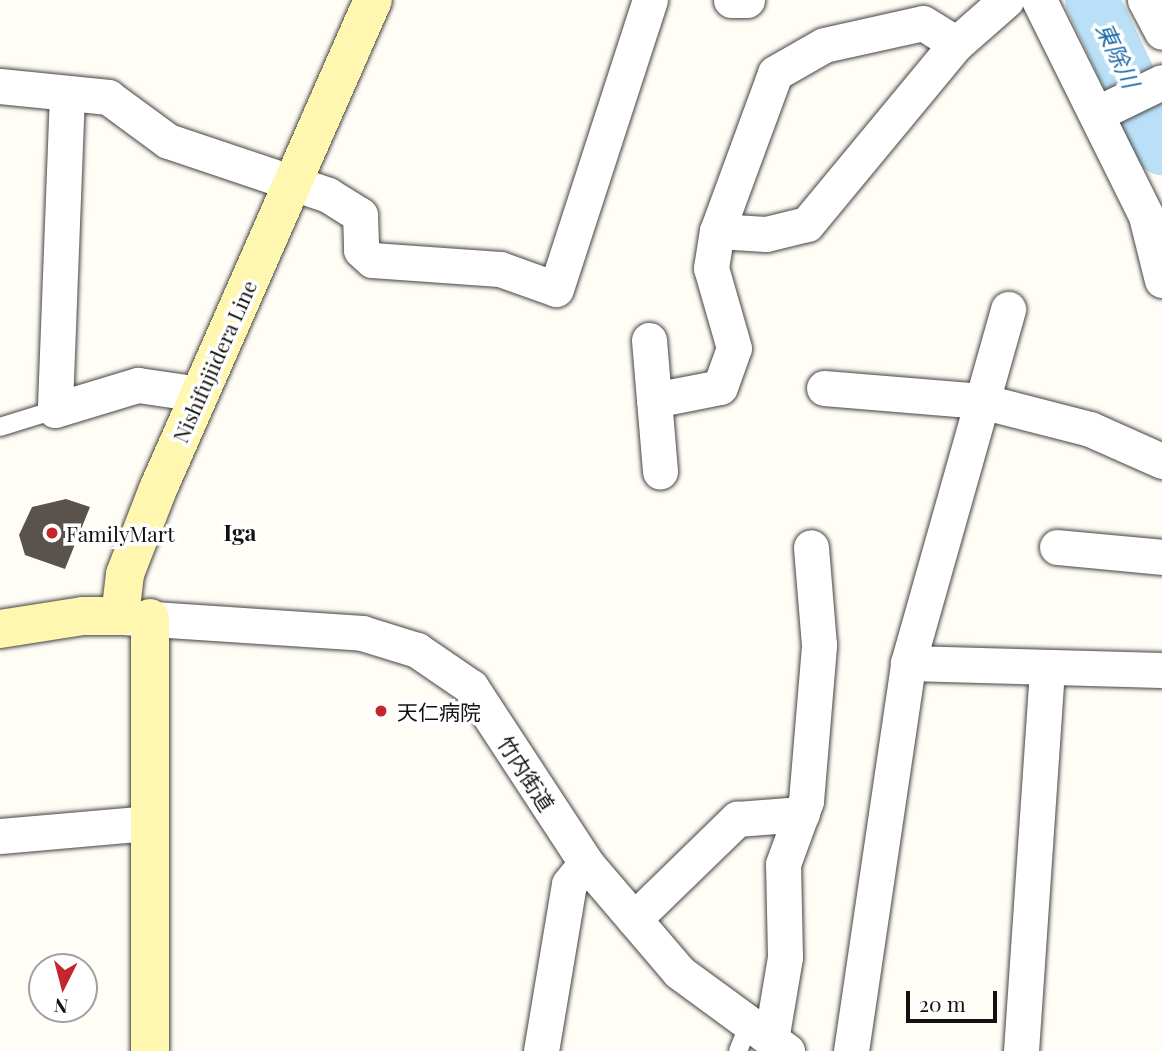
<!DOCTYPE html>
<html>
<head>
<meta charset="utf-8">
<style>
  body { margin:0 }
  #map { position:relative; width:1162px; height:1051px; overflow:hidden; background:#fffdf5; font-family:"Playfair Display","Noto Sans JP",serif }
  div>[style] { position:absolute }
  .river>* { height:54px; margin:-27px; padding:0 27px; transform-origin:27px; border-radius:27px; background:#b9e0f7 }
  .building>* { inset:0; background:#5a524d }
  .roads { filter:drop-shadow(0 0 2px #444) drop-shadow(0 0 2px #444) }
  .lane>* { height:18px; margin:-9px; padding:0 9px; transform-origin:9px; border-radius:9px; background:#fff }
  .street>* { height:35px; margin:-17.5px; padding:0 17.5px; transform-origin:17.5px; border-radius:17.5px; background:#fff }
  .secondary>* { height:38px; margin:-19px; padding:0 19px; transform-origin:19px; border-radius:19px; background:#fff6b0 }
  .dots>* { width:19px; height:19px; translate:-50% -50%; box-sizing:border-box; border:4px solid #fff; border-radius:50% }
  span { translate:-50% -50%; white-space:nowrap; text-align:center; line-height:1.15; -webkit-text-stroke:7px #fff; paint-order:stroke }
  .street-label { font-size:21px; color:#111 }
  .poi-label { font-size:21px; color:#111 }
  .left { translate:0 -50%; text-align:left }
  .water-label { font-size:23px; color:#1768a6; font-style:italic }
  .neighbourhood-label { font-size:23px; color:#111; font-weight:700 }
  .north { position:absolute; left:28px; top:953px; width:70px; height:70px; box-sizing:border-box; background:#fff; border:2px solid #a0a0a0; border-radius:50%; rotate:186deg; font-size:19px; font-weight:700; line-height:28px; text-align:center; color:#111 }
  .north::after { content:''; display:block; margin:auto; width:24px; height:32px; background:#c4262e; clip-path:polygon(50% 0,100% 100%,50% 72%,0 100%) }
  .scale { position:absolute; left:906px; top:991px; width:91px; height:32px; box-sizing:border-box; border:4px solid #111; border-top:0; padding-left:9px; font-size:21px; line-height:24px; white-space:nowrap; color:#111; -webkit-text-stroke:5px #fff; paint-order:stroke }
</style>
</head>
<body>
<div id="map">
  <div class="river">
    <i style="left:1092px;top:0;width:164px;rotate:64.7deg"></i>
  </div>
  <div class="building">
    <i style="clip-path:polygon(66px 499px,90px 507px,65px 569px,25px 555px,19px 535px,32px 507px)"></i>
  </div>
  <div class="roads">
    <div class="lane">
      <i style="left:0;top:427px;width:58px;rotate:-17.2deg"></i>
      <i style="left:738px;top:1051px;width:29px;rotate:-68deg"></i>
    </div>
    <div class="street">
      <i style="left:731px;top:0;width:16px"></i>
      <i style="left:1039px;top:0;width:241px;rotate:63.6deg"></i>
      <i style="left:1146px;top:216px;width:66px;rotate:76deg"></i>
      <i style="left:1145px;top:0;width:36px;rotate:62deg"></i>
      <i style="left:0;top:86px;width:109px;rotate:5.8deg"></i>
      <i style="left:108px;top:97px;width:74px;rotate:36.3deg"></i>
      <i style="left:168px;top:141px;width:169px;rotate:18.6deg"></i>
      <i style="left:328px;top:195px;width:38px;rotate:32deg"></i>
      <i style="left:360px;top:215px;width:35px;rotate:88deg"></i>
      <i style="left:361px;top:250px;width:15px;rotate:42deg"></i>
      <i style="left:372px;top:260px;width:128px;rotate:4deg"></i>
      <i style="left:500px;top:269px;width:59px;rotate:19.7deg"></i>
      <i style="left:556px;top:289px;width:304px;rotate:-72deg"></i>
      <i style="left:67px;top:93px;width:317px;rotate:92.2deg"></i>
      <i style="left:55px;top:410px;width:87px;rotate:-16.8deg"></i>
      <i style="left:138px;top:385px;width:63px;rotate:8.3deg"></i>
      <i style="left:1098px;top:113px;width:71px;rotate:-25.8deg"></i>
      <i style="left:717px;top:231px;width:49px;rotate:3.5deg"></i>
      <i style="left:766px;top:234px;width:42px;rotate:-13.7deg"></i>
      <i style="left:807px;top:224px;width:234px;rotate:-50.4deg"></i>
      <i style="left:956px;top:44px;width:67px;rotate:-41.3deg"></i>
      <i style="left:649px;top:340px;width:132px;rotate:85.2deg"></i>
      <i style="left:824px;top:388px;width:158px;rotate:4.7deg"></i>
      <i style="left:981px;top:401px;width:113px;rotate:14.4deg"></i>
      <i style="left:1090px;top:429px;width:79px;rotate:24deg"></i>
      <i style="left:654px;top:400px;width:67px;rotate:-11.1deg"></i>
      <i style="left:720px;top:387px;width:41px;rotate:-70.3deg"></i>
      <i style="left:734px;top:348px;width:83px;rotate:-106deg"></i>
      <i style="left:711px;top:268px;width:37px;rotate:-81deg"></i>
      <i style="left:717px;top:231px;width:168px;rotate:-69.8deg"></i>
      <i style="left:775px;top:73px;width:56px;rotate:-29.7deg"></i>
      <i style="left:824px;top:45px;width:101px;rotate:-12.5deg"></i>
      <i style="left:923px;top:23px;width:39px;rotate:32deg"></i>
      <i style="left:1057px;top:547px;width:105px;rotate:5.4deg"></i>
      <i style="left:123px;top:617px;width:240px;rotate:3.8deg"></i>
      <i style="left:362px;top:633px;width:58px;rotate:17.2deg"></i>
      <i style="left:417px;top:650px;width:65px;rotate:34.4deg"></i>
      <i style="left:471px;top:687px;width:210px;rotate:56.8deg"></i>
      <i style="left:586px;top:863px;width:143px;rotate:49.5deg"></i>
      <i style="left:679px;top:972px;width:134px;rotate:36.2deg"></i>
      <i style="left:908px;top:663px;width:254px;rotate:1.6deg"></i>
      <i style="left:0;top:836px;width:151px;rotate:-5deg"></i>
      <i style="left:634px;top:919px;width:144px;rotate:-44.2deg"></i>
      <i style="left:737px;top:819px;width:65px;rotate:-4.4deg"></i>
      <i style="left:771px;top:1040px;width:84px;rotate:-80.4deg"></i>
      <i style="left:785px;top:957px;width:93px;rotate:-91.2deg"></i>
      <i style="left:783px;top:864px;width:67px;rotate:-69.9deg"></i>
      <i style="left:806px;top:801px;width:157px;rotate:-85.2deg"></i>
      <i style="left:819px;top:645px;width:98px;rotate:-94.7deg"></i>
      <i style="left:541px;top:1051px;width:169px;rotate:-80.5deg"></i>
      <i style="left:569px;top:884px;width:27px;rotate:-51deg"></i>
      <i style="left:851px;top:1051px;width:392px;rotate:-81.6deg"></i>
      <i style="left:908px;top:663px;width:368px;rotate:-74.2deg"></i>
      <i style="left:1021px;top:1051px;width:384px;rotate:-86.1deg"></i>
    </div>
    <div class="secondary">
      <i style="left:0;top:629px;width:84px;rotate:-8.9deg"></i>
      <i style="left:83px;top:616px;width:37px"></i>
      <i style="left:120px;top:616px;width:42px;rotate:-83.2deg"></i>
      <i style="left:125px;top:574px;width:91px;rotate:-68.8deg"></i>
      <i style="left:158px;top:489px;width:534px;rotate:-66.27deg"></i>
      <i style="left:150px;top:1051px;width:433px;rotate:-90deg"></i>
    </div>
  </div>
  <div class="dots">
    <i style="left:52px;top:533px;background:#c4262e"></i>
    <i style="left:381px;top:711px;background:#c4262e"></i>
  </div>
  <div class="street-label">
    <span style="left:214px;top:361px;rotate:-66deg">Nishifujiidera Line</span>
    <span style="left:527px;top:773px;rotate:57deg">竹内街道</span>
  </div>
  <div class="poi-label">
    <span class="left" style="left:66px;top:533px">FamilyMart</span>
    <span class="left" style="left:397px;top:711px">天仁病院</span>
  </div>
  <div class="water-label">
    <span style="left:1118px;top:55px;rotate:65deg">東除川</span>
  </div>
  <div class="neighbourhood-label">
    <span style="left:240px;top:532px">Iga</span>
  </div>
  <div class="north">N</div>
  <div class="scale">20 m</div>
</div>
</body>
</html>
